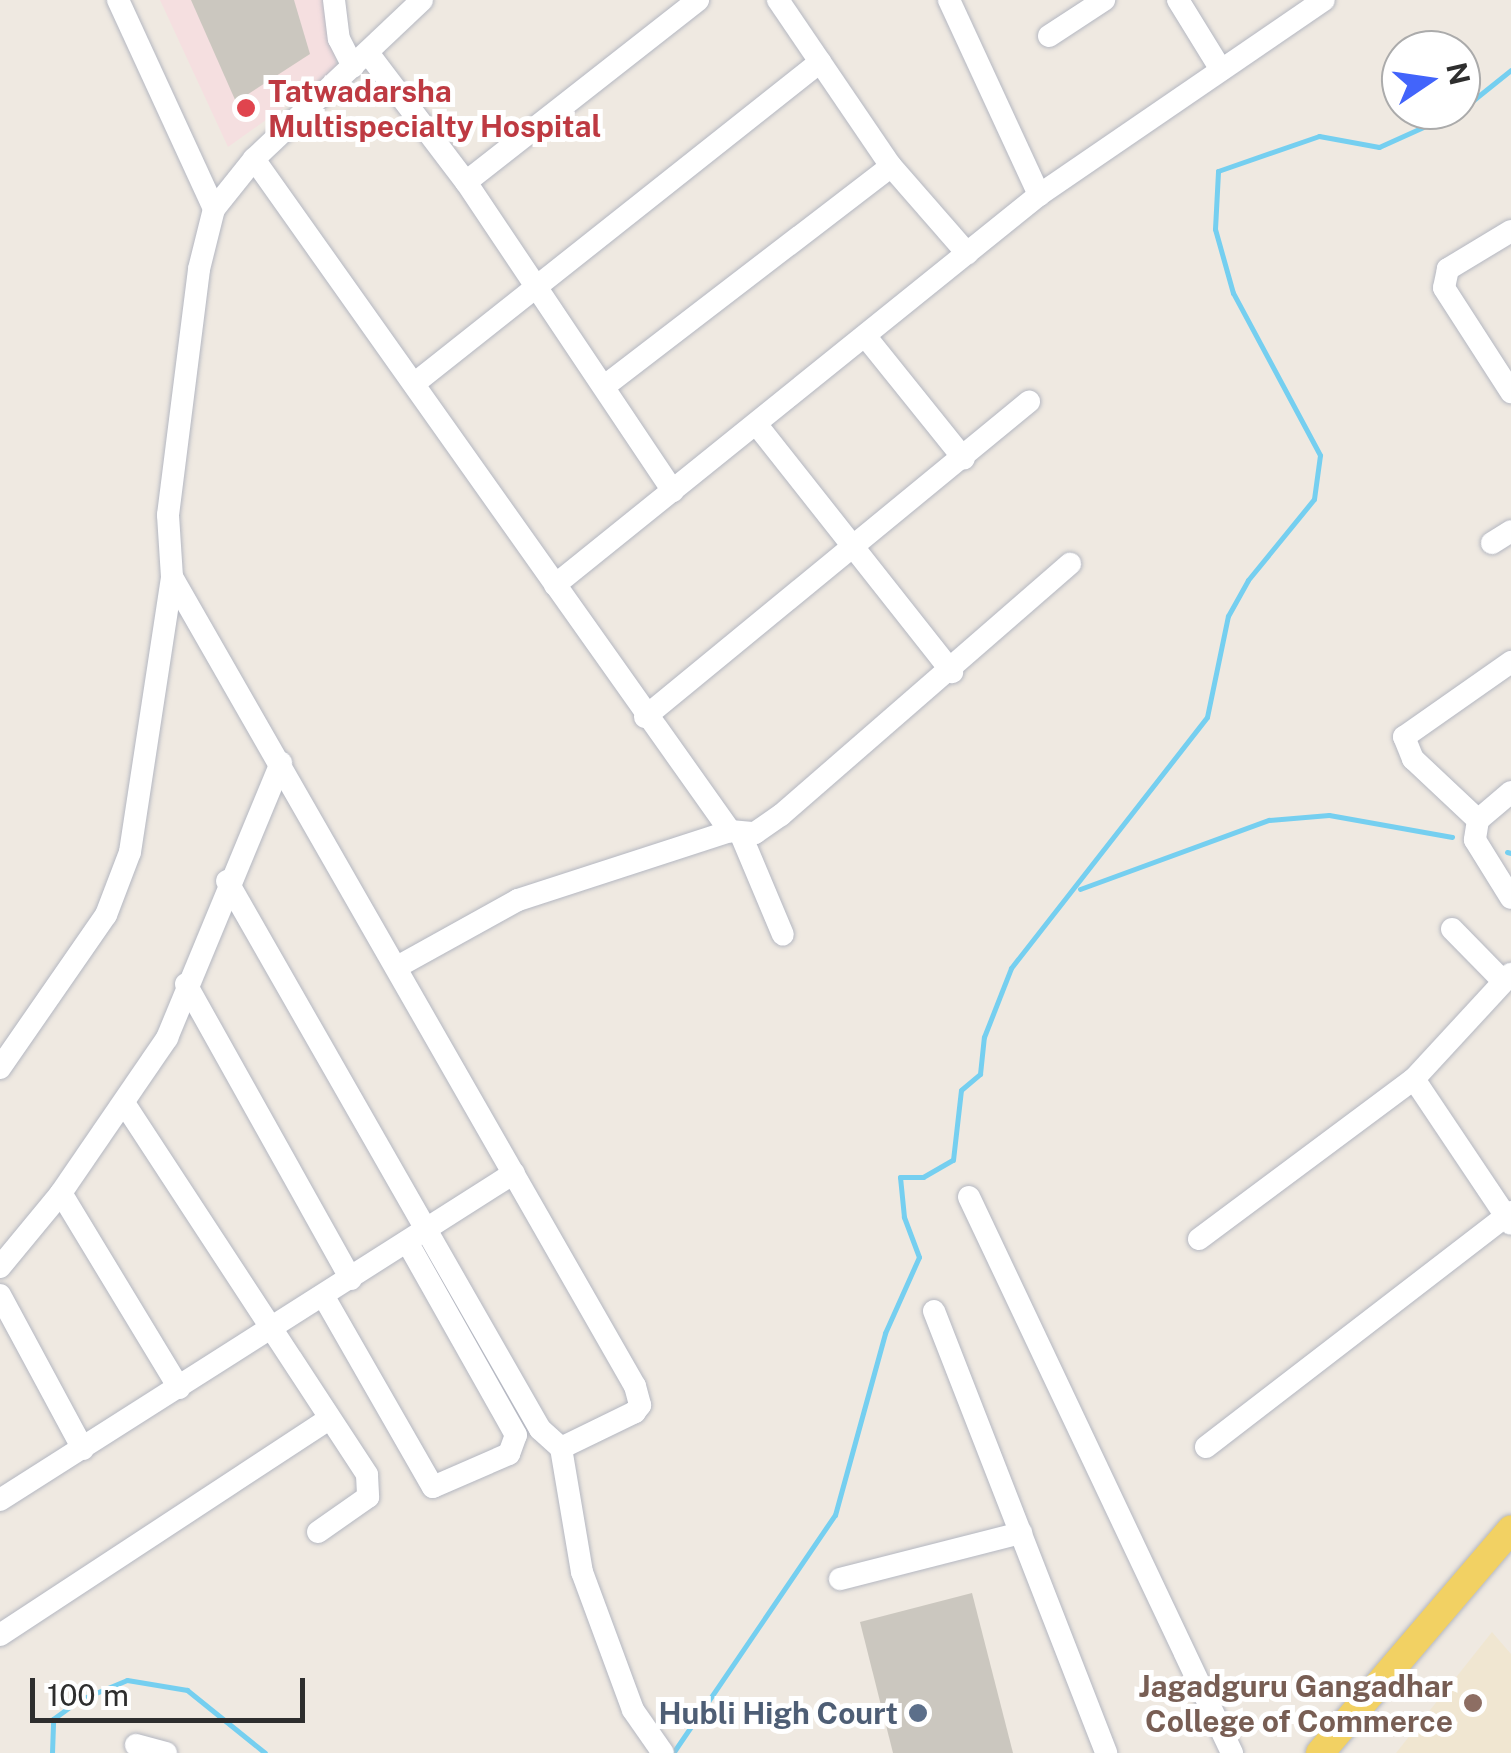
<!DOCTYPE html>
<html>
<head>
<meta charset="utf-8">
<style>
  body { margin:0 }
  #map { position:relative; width:1511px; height:1753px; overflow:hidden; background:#efe9e1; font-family:"Public Sans",sans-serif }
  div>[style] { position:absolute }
  .education>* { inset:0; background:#f0e6d1 }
  .medical>* { inset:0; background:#f5dfe0 }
  .stream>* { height:5px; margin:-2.5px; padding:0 2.5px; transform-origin:2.5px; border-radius:2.5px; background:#75cff0 }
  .building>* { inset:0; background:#cbc7bf }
  .roads { filter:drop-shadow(0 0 2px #b4b7c1) drop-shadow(0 0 2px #b4b7c1) }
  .minor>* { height:22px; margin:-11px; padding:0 11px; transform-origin:11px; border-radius:11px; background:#fff }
  .major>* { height:28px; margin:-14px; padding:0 14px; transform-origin:14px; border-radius:14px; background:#f2d163 }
  .dots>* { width:28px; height:28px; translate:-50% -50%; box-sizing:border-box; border:5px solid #fff; border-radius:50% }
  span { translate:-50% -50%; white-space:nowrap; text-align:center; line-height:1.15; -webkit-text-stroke:10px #fff; paint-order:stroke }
  .health-label { font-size:30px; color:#be3a42; font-weight:700 }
  .left { translate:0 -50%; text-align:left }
  .education-label { font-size:30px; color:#785e54; font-weight:700 }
  .right { translate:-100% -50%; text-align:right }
  .service-label { font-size:30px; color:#4e5e75; font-weight:700 }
  .north { position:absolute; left:1381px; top:30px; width:100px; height:100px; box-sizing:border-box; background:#fff; border:2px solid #ababab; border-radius:50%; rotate:77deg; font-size:28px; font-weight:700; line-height:40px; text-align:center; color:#2e2e2e }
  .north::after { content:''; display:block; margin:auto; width:35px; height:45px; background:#4264fb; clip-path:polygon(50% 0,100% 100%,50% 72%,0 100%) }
  .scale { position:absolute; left:30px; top:1678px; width:275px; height:45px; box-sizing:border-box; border:5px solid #2e2e2e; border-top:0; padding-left:12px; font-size:30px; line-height:35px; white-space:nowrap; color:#2e2e2e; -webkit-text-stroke:8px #fff; paint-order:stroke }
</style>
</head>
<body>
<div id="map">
  <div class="education">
    <i style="clip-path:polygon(1492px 1632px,1511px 1654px,1511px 1753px,1396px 1753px)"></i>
  </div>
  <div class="medical">
    <i style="clip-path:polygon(160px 0,328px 0,337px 69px,228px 147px)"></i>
  </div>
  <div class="stream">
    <i style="left:1461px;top:110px;width:64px;rotate:-38.7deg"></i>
    <i style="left:1507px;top:852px;width:4px;rotate:14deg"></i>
    <i style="left:1080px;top:889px;width:201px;rotate:-20.1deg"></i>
    <i style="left:1269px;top:820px;width:60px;rotate:-4.8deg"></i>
    <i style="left:1329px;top:815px;width:125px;rotate:10.1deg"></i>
    <i style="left:52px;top:1753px;width:34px;rotate:-88deg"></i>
    <i style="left:53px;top:1719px;width:32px;rotate:-36deg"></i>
    <i style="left:79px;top:1700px;width:52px;rotate:-22.6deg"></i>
    <i style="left:127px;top:1680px;width:61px;rotate:9.5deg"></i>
    <i style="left:187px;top:1690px;width:100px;rotate:38.9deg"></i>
    <i style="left:673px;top:1753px;width:288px;rotate:-55.8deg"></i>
    <i style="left:835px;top:1515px;width:189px;rotate:-74.6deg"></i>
    <i style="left:885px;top:1333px;width:83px;rotate:-65.9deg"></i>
    <i style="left:919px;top:1257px;width:43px;rotate:-110.6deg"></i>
    <i style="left:904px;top:1217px;width:40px;rotate:-95.7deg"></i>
    <i style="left:900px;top:1177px;width:23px"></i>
    <i style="left:923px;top:1177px;width:34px;rotate:-30deg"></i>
    <i style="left:953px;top:1160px;width:70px;rotate:-83.5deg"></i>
    <i style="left:961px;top:1090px;width:25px;rotate:-40deg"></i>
    <i style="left:980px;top:1074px;width:37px;rotate:-84deg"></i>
    <i style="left:984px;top:1037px;width:74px;rotate:-68.6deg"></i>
    <i style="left:1011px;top:968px;width:318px;rotate:-52deg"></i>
    <i style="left:1207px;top:717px;width:103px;rotate:-78.3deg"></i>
    <i style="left:1228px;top:616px;width:41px;rotate:-60.9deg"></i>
    <i style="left:1248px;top:580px;width:104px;rotate:-50.8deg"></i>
    <i style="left:1314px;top:499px;width:44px;rotate:-82.2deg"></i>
    <i style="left:1320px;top:455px;width:184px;rotate:-118.2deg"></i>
    <i style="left:1233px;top:293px;width:66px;rotate:-105.7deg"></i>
    <i style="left:1215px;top:229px;width:58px;rotate:-87deg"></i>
    <i style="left:1218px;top:171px;width:107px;rotate:-19.1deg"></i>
    <i style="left:1319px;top:136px;width:61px;rotate:10.4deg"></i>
    <i style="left:1379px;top:147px;width:90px;rotate:-24.3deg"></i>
  </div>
  <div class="building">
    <i style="clip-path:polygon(191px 0,294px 0,310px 54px,236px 102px)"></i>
    <i style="clip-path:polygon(972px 1593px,1013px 1753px,893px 1753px,860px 1622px)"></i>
  </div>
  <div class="roads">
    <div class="minor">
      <i style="left:118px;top:0;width:230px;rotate:65.3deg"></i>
      <i style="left:334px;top:0;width:39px;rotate:83deg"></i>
      <i style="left:339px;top:39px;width:31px;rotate:63deg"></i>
      <i style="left:778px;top:0;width:201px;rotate:55.8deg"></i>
      <i style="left:891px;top:166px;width:116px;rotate:48.9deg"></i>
      <i style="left:949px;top:0;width:215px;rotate:65.2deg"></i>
      <i style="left:1178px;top:0;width:82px;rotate:58.4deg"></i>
      <i style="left:1049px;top:36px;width:66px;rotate:-33.2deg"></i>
      <i style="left:368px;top:53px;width:162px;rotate:52.8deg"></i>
      <i style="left:466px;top:182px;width:372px;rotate:56.2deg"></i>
      <i style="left:254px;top:159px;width:824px;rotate:54.69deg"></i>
      <i style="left:730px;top:831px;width:25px;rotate:5deg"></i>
      <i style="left:755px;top:833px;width:32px;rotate:-35deg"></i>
      <i style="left:781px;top:815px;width:383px;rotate:-41deg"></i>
      <i style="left:466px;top:182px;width:295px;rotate:-38.1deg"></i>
      <i style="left:1511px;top:231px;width:74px;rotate:148.9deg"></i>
      <i style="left:1448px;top:269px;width:19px;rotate:102deg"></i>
      <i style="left:1444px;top:288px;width:124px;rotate:57.2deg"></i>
      <i style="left:866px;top:337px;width:156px;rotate:51.2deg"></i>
      <i style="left:415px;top:383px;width:517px;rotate:-38.4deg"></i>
      <i style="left:606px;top:385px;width:359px;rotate:-37.5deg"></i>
      <i style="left:757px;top:425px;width:315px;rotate:51.7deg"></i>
      <i style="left:1492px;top:543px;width:22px;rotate:-32deg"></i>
      <i style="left:172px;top:577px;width:932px;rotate:60.22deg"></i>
      <i style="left:635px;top:1386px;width:20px;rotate:75deg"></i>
      <i style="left:640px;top:1405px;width:9px;rotate:126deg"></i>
      <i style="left:635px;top:1412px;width:82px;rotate:154.1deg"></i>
      <i style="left:561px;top:1448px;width:28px;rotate:-138deg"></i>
      <i style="left:540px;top:1429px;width:631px;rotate:-119.73deg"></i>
      <i style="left:555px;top:585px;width:622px;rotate:-38.86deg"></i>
      <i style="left:1039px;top:195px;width:345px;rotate:-34.4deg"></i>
      <i style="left:645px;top:717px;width:497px;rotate:-39.4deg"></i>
      <i style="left:1511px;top:792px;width:43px;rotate:139.7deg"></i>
      <i style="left:1478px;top:820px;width:20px;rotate:99deg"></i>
      <i style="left:1475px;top:840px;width:68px;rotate:58.2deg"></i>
      <i style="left:1478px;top:820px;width:89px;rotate:-136.8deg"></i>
      <i style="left:1413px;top:759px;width:24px;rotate:-112deg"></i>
      <i style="left:1404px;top:737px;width:131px;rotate:-35deg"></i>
      <i style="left:741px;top:835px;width:108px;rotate:67.2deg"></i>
      <i style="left:1452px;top:929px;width:73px;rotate:45.6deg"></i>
      <i style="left:397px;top:967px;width:138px;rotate:-29deg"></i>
      <i style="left:518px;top:900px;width:223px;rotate:-18deg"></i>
      <i style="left:186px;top:984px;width:338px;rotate:60.8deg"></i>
      <i style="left:0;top:1068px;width:186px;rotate:-55.3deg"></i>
      <i style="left:106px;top:915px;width:67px;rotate:-69.1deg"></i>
      <i style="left:130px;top:852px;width:278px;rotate:-81.3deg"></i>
      <i style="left:172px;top:577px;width:62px;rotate:-93.7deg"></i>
      <i style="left:168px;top:515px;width:248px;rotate:-82.8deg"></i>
      <i style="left:199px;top:269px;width:62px;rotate:-76deg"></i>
      <i style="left:214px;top:209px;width:64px;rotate:-51.3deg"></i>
      <i style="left:254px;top:159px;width:231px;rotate:-43.4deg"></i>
      <i style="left:1414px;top:1079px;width:174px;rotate:56.2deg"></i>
      <i style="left:124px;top:1103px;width:444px;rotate:56.8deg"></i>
      <i style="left:367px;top:1475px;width:22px;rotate:87deg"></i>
      <i style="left:368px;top:1497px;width:61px;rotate:145deg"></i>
      <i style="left:61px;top:1193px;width:228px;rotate:58.8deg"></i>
      <i style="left:969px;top:1197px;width:615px;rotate:64.68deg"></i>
      <i style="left:1199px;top:1239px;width:268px;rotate:-36.7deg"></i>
      <i style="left:1414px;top:1079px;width:143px;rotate:-47.3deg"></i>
      <i style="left:0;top:1267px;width:96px;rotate:-50.5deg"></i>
      <i style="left:61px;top:1193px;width:188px;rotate:-55.6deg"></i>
      <i style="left:167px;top:1038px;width:298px;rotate:-67.5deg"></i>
      <i style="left:0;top:1295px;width:175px;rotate:61.7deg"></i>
      <i style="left:324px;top:1297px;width:219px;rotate:60.2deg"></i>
      <i style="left:433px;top:1487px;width:83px;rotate:-23.5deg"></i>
      <i style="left:509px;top:1454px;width:20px;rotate:-70deg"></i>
      <i style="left:516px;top:1435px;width:220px;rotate:-119.4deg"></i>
      <i style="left:934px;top:1311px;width:474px;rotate:68.7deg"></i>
      <i style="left:1206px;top:1447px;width:385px;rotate:-37.6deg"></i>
      <i style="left:561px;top:1448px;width:126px;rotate:80.4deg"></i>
      <i style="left:582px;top:1572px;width:147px;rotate:69.7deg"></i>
      <i style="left:633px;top:1710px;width:52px;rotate:55.1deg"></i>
      <i style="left:0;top:1500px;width:609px;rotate:-32.46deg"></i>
      <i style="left:840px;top:1579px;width:187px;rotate:-14.3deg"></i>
      <i style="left:0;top:1635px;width:394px;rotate:-33.3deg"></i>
      <i style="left:136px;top:1745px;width:31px;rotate:15deg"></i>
    </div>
    <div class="major">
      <i style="left:1320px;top:1753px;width:294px;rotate:-49.5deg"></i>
    </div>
  </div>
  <div class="dots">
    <i style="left:246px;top:108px;background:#e0444e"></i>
    <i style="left:1473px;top:1703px;background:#8d6e63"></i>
    <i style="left:918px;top:1713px;background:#5c6f8a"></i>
  </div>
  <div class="health-label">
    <span class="left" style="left:268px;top:108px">Tatwadarsha<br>Multispecialty Hospital</span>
  </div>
  <div class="education-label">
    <span class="right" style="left:1453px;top:1703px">Jagadguru Gangadhar<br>College of Commerce</span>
  </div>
  <div class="service-label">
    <span class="right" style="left:898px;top:1713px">Hubli High Court</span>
  </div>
  <div class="north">N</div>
  <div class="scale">100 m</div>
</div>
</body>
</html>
